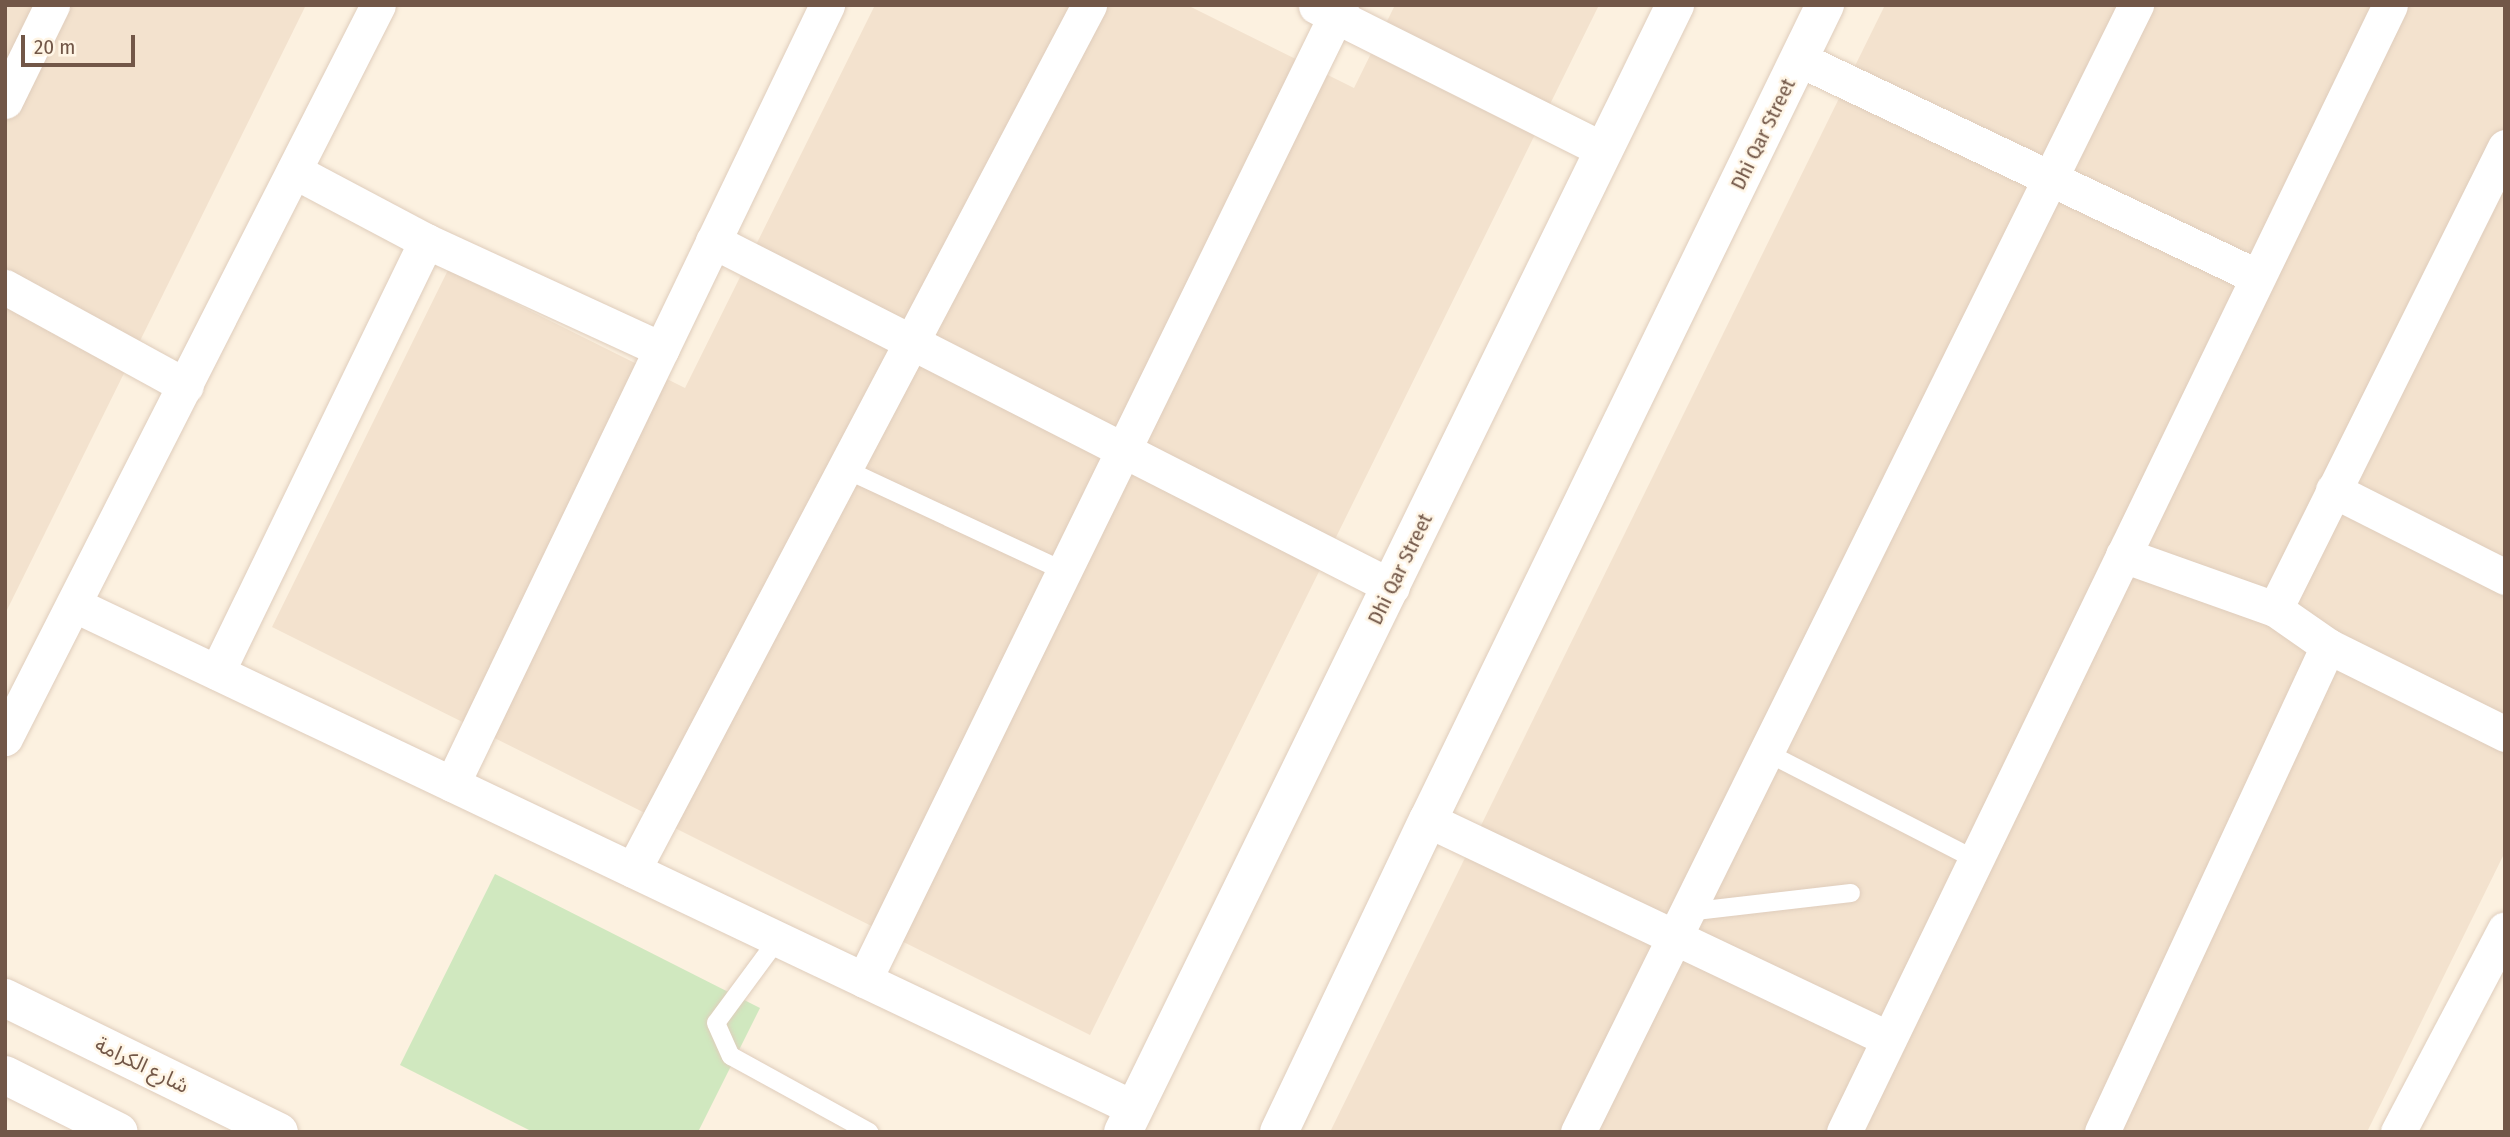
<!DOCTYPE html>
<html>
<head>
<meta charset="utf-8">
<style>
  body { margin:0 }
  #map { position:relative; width:2510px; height:1137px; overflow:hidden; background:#fcf1e0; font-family:"Fira Sans Condensed","Noto Sans Arabic",sans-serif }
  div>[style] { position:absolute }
  .residential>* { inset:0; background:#f3e2ce }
  .green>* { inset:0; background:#d0e8bf }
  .roads { filter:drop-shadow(0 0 2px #dfcdbc) drop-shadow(0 0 2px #dfcdbc) }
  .service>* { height:18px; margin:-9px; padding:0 9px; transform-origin:9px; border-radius:9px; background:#fff }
  .minor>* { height:35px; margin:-17.5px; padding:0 17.5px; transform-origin:17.5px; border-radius:17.5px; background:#fff }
  .tertiary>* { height:38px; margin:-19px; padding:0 19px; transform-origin:19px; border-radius:19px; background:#fff }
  span { translate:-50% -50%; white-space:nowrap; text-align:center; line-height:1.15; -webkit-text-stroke:5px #fff5e5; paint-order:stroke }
  .street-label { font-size:21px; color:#725748 }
  .frame { position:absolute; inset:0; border:7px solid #725748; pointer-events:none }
  .scale { position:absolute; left:21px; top:35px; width:114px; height:32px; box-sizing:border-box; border:4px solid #725748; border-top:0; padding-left:9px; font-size:21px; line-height:24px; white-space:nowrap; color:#725748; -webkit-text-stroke:5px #fff5e5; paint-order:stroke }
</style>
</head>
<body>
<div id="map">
  <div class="residential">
    <i style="clip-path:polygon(5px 5px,306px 5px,5px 614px)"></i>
    <i style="clip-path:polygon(875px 5px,1187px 5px,1354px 88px,1395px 5px,1599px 5px,1090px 1035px,272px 627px,448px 270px,685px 388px)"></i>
    <i style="clip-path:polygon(1885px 5px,2505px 5px,2505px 852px,2367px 1132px,1330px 1132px)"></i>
  </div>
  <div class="green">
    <i style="clip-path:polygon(495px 874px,760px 1008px,698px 1132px,533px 1132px,400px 1065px)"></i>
  </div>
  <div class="roads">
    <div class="service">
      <i style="left:845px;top:469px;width:242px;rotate:25deg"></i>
      <i style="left:1766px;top:752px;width:236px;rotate:27.2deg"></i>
      <i style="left:1687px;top:912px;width:165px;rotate:-6.6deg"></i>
      <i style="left:778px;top:939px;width:104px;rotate:126.4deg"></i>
      <i style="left:716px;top:1023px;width:36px;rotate:66deg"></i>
      <i style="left:731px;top:1056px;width:158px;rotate:28.8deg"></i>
    </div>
    <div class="minor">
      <i style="left:1316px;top:6px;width:322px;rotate:26.6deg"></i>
      <i style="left:1799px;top:59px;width:508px;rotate:25.41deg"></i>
      <i style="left:5px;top:101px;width:107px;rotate:-63.9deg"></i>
      <i style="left:294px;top:171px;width:149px;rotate:27.9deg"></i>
      <i style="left:426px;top:241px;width:259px;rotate:24.7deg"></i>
      <i style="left:713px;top:241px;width:762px;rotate:27deg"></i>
      <i style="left:5px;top:287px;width:206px;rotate:28.7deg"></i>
      <i style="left:2333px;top:490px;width:193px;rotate:26.8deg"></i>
      <i style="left:2123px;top:555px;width:161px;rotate:19.6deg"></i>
      <i style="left:2275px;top:609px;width:65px;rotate:34.9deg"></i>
      <i style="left:2328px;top:646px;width:198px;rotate:26.4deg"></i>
      <i style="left:75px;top:605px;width:1172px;rotate:25.41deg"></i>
      <i style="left:2275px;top:609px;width:516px;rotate:-63.53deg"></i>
      <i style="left:217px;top:672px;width:479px;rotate:-64.1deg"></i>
      <i style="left:5px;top:738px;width:822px;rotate:-63.03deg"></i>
      <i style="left:452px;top:784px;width:865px;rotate:-64.29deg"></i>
      <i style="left:1428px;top:820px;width:510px;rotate:25.41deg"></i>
      <i style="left:633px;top:870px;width:978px;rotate:-62.2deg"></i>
      <i style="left:864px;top:980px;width:1085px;rotate:-63.93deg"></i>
      <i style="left:1578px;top:1132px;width:1258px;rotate:-63.66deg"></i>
      <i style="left:1844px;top:1132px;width:1252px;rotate:-64.15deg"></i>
      <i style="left:2102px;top:1132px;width:536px;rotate:-65.06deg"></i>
      <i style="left:2398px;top:1132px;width:229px;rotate:-62.2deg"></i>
    </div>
    <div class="tertiary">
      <i style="left:5px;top:998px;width:305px;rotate:26.1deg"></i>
      <i style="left:5px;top:1075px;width:127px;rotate:26.6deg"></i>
      <i style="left:1123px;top:1132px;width:1255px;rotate:-63.9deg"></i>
      <i style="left:1279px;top:1132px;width:346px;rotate:-64.5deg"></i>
      <i style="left:1428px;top:820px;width:907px;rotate:-64.03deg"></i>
    </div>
  </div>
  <div class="street-label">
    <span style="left:1763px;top:134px;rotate:-64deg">Dhi Qar Street</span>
    <span style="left:1400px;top:569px;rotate:-64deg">Dhi Qar Street</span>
    <span style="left:142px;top:1065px;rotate:26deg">شارع الكرامة</span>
  </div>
  <div class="frame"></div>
  <div class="scale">20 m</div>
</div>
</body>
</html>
